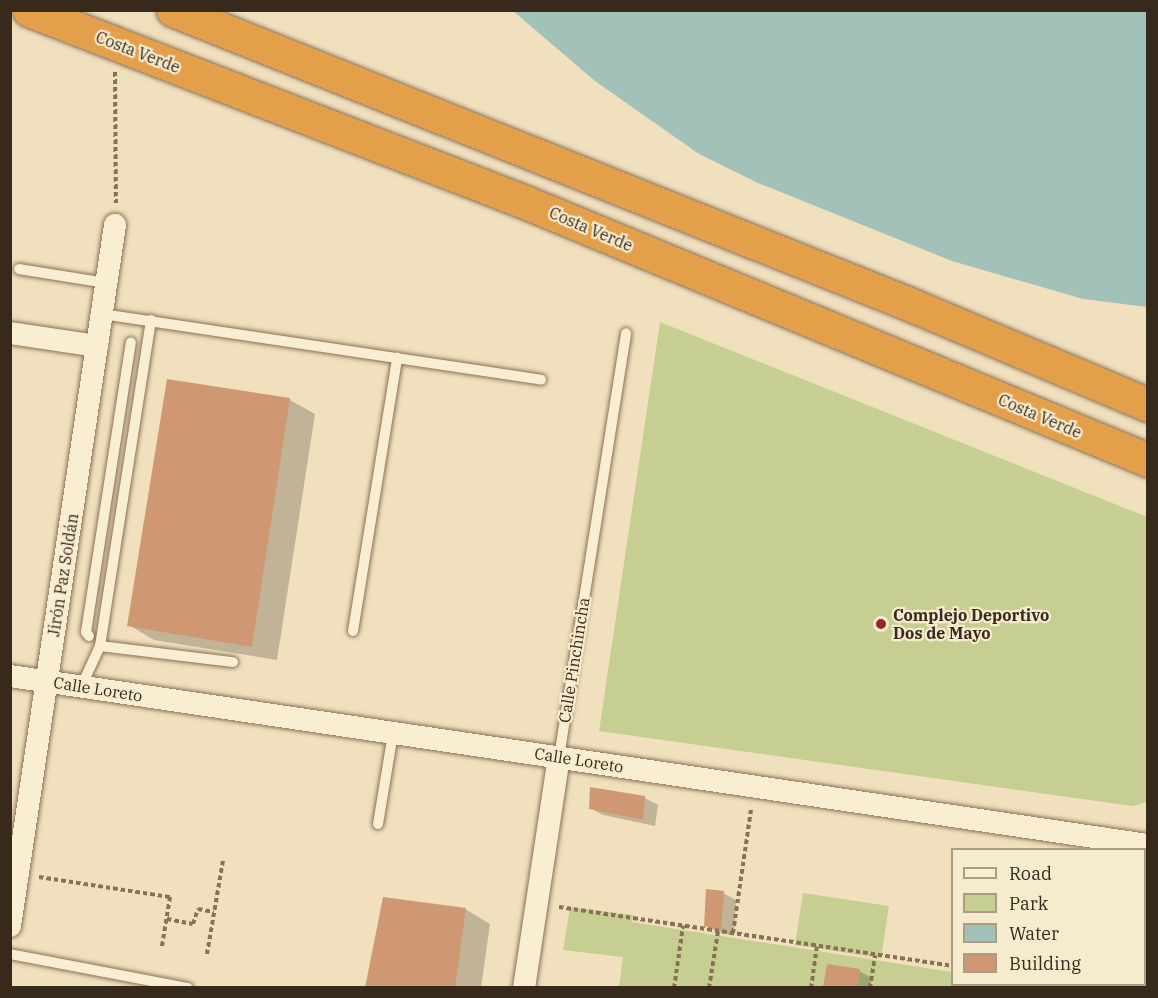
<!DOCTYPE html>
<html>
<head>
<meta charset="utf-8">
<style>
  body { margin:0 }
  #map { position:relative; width:1158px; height:998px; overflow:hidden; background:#f0e0be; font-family:"IBM Plex Serif",serif }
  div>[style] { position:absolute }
  .green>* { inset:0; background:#c7ce92 }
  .water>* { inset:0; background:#a2c1b8 }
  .shadow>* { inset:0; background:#0003 }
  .building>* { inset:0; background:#cf9872 }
  .path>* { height:4px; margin-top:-2px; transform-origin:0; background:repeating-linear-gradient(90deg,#897156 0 4.5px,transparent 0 7.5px) }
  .roads { filter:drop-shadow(0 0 2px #897156) drop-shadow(0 0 2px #897156) }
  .lane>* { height:10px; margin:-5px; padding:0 5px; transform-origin:5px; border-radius:5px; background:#faeed2 }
  .street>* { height:22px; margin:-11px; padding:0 11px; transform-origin:11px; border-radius:11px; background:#faeed2 }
  .highway>* { height:33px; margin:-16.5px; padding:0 16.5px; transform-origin:16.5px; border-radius:16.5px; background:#e49f4a }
  .dots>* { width:16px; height:16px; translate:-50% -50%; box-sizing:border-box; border:3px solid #f7ebce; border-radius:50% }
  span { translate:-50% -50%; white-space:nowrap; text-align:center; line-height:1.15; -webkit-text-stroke:4.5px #f7ebce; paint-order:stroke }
  .street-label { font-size:16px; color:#37291c }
  .poi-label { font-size:16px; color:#37291c; font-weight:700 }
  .left { translate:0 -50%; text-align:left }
  .frame { position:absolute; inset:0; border:12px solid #37291c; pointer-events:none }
  .legend { position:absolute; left:951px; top:848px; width:195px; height:138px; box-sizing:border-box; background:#f7ebce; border:2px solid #aa9d87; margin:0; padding:8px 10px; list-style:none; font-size:18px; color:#37291c }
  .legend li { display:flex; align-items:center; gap:12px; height:30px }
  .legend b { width:30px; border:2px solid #aa9d87 }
</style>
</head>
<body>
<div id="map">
  <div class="green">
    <i style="clip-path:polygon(660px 322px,1147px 517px,1147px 802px,1132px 806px,599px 731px)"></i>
    <i style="clip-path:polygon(803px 893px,889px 906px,881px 958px,795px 945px)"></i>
    <i style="clip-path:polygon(570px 907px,633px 915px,632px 922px,952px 972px,952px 984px,1032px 984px,1051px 987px,619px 987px,623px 957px,563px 950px)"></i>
  </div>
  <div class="water">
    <i style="clip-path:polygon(513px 11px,1147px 11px,1147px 307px,1083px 299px,952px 261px,758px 183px,699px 154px,595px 81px)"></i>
  </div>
  <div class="shadow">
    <i style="clip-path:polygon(290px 400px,315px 414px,277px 660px,154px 640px,129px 625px)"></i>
    <i style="clip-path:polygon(645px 798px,658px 805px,655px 826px,603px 815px,590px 808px)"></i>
    <i style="clip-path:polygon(723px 893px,736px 900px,734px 936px,718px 932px,705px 925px)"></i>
    <i style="clip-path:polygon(465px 909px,490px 924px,481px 988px,366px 988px)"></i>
    <i style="clip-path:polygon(828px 966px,859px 971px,872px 978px,870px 988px,826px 988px)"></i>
  </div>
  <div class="building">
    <i style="clip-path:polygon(167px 379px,290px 398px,252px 647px,127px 626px)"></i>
    <i style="clip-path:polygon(590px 787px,645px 796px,643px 820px,589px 809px)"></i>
    <i style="clip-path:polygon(706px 889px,724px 891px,721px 930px,704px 926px)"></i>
    <i style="clip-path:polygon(383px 897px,466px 908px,455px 988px,365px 988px)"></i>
    <i style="clip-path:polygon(827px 964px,860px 969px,857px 988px,823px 987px)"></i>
  </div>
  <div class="path">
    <i style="left:115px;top:72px;width:131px;rotate:89.6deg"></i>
    <i style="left:39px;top:877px;width:133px;rotate:8.7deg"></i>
    <i style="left:170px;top:897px;width:50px;rotate:99.3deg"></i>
    <i style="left:559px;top:907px;width:397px;rotate:8.5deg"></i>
    <i style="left:167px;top:919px;width:26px;rotate:11deg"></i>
    <i style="left:193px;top:924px;width:16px;rotate:-72deg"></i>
    <i style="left:198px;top:909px;width:16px;rotate:11deg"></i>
    <i style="left:733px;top:933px;width:125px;rotate:-81.7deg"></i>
    <i style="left:207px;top:954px;width:95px;rotate:-80.3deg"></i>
    <i style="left:674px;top:988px;width:63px;rotate:-81.7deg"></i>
    <i style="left:709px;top:988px;width:58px;rotate:-81deg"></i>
    <i style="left:811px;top:988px;width:42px;rotate:-81.9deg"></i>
    <i style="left:870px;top:988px;width:33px;rotate:-81deg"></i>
    <i style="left:971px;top:988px;width:4px;rotate:-90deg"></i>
    <i style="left:1002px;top:988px;width:4px;rotate:-90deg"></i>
    <i style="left:1057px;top:988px;width:4px;rotate:-90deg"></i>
  </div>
  <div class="roads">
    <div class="lane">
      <i style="left:19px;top:269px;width:88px;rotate:9.1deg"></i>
      <i style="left:102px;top:314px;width:444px;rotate:8.5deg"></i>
      <i style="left:353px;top:631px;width:277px;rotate:-80.8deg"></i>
      <i style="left:89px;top:636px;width:5px;rotate:-127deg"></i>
      <i style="left:86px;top:632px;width:293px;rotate:-81.2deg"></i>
      <i style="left:100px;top:646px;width:134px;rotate:6.9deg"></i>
      <i style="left:81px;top:687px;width:45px;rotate:-65.1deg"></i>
      <i style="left:100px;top:646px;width:330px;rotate:-81.1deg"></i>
      <i style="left:559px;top:757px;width:429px;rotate:-81deg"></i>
      <i style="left:378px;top:824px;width:92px;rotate:-80.6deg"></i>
      <i style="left:10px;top:954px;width:181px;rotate:10.8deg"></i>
    </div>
    <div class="street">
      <i style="left:10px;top:333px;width:88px;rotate:8.5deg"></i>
      <i style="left:10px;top:676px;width:1150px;rotate:8.45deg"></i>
      <i style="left:10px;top:926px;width:709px;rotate:-81.48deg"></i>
      <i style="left:524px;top:988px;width:234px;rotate:-81.4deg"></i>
      <i style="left:1145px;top:988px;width:15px;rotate:-79deg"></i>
    </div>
    <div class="highway">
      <i style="left:29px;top:10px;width:532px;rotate:21.16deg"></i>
      <i style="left:525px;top:202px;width:674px;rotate:22.5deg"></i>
      <i style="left:173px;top:10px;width:798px;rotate:21.77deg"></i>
      <i style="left:914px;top:306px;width:254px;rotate:22.9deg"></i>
    </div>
  </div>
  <div class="dots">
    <i style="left:881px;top:624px;background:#9a2426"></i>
  </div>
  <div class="street-label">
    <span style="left:138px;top:52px;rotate:21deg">Costa Verde</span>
    <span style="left:591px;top:229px;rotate:23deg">Costa Verde</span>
    <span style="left:1040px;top:416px;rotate:23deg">Costa Verde</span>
    <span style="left:63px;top:575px;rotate:-81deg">Jirón Paz Soldán</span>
    <span style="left:574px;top:660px;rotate:-81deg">Calle Pinchincha</span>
    <span style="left:98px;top:689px;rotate:9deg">Calle Loreto</span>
    <span style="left:579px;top:760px;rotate:9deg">Calle Loreto</span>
  </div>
  <div class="poi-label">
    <span class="left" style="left:893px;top:624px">Complejo Deportivo<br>Dos de Mayo</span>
  </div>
  <div class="frame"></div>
  <ul class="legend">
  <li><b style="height:8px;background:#faeed2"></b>Road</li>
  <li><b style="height:16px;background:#c7ce92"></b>Park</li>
  <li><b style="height:16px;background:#a2c1b8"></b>Water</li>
  <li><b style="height:16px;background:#cf9872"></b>Building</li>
  </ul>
</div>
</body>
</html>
